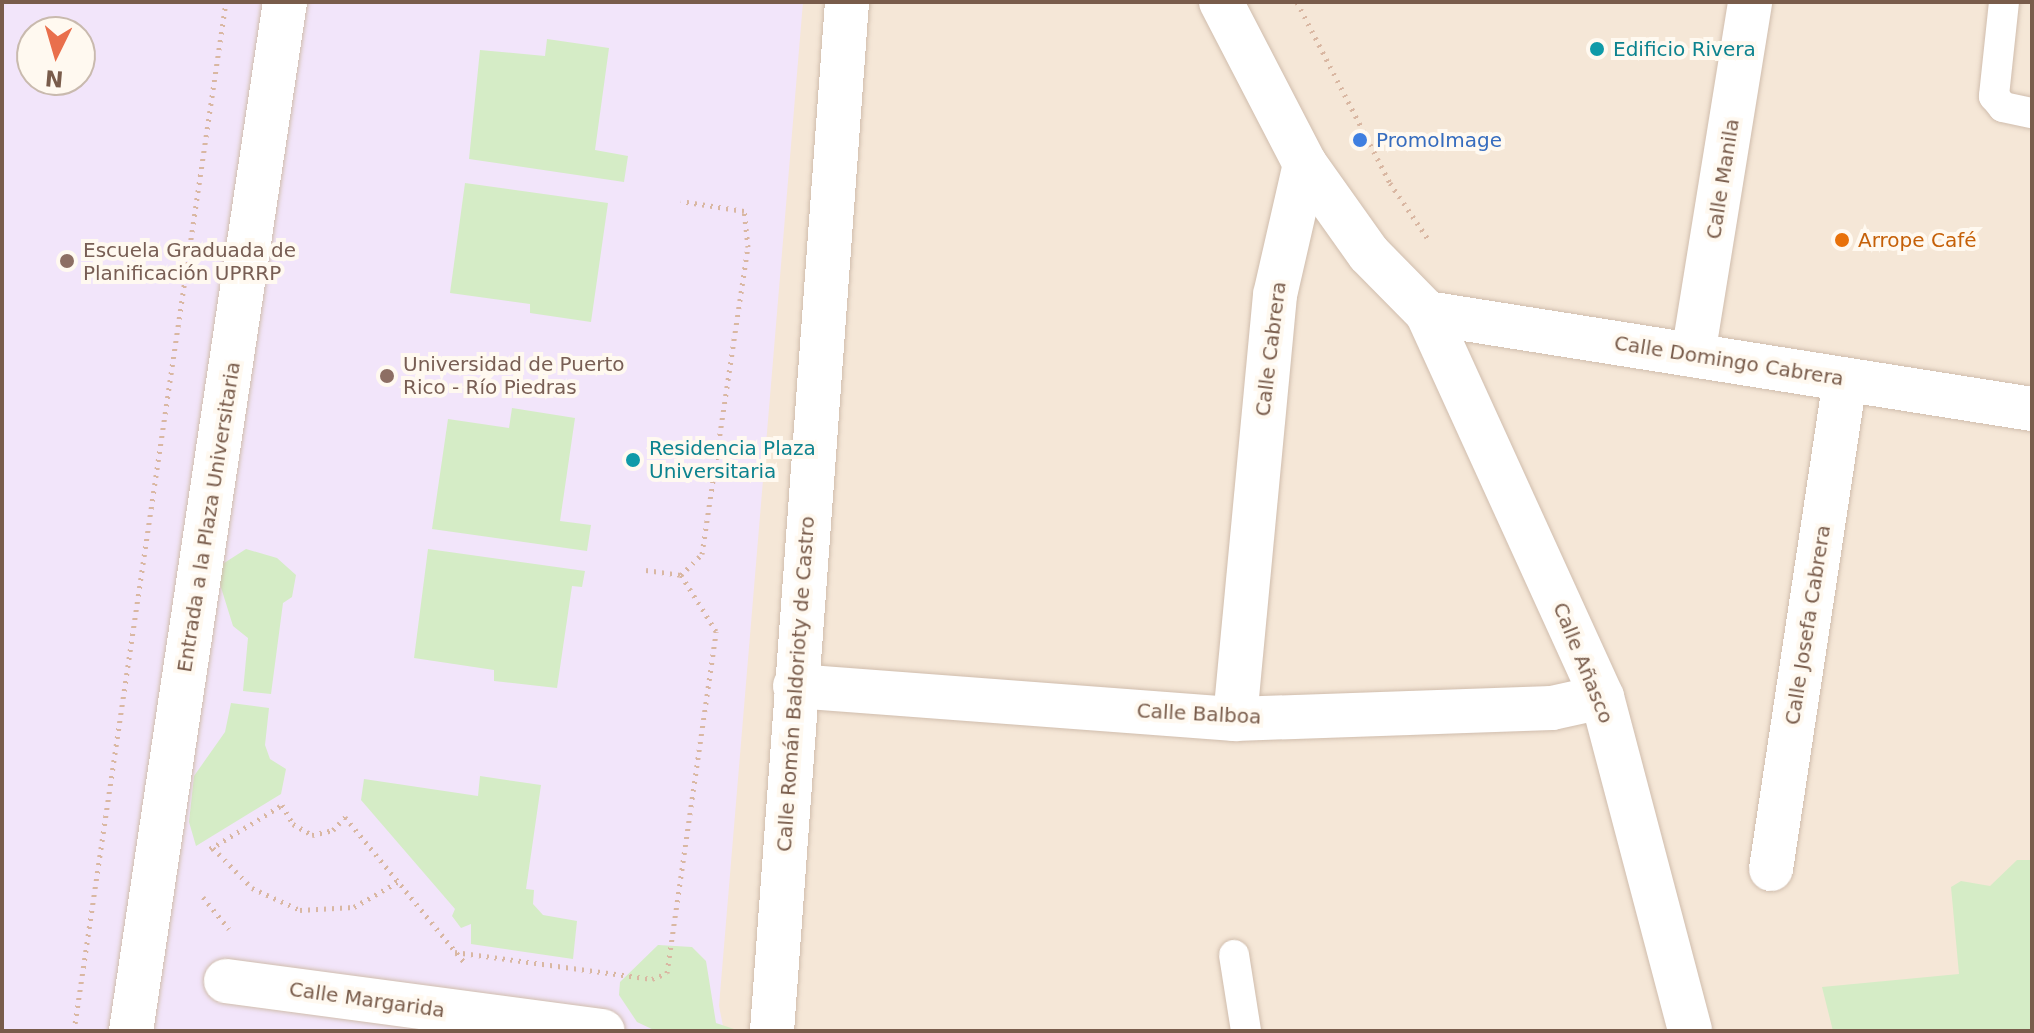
<!DOCTYPE html>
<html>
<head>
<meta charset="utf-8">
<style>
  body { margin:0 }
  #map { position:relative; width:2034px; height:1033px; overflow:hidden; background:#fdf5e9; font-family:"DejaVu Sans",sans-serif }
  div>[style] { position:absolute }
  .residential>* { inset:0; background:#f5e7d7 }
  .education>* { inset:0; background:#f2e5fa }
  .green>* { inset:0; background:#d5ecc6 }
  .path>* { height:5px; margin-top:-2.5px; transform-origin:0; background:repeating-linear-gradient(90deg,#d9b7a2 0 2px,transparent 0 8px) }
  .roads { filter:drop-shadow(0 0 2px #d0bdad) drop-shadow(0 0 2px #d0bdad) }
  .service>* { height:30px; margin:-15px; padding:0 15px; transform-origin:15px; border-radius:15px; background:#fff }
  .minor>* { height:44px; margin:-22px; padding:0 22px; transform-origin:22px; border-radius:22px; background:#fff }
  .dots>* { width:22px; height:22px; translate:-50% -50%; box-sizing:border-box; border:4px solid #fff9f0; border-radius:50% }
  span { translate:-50% -50%; white-space:nowrap; text-align:center; line-height:1.15; -webkit-text-stroke:8px #fff9f0; paint-order:stroke }
  .culture-label { font-size:20px; color:#0d838f }
  .left { translate:0 -50%; text-align:left }
  .shop-label { font-size:20px; color:#366cbe }
  .street-label { font-size:20px; color:#795c4b }
  .food-label { font-size:20px; color:#c56008 }
  .education-label { font-size:20px; color:#785e54 }
  .frame { position:absolute; inset:0; border:4px solid #795c4b; pointer-events:none }
  .north { position:absolute; left:16px; top:16px; width:80px; height:80px; box-sizing:border-box; background:#fff9f0; border:2px solid #c9baae; border-radius:50%; rotate:185deg; font-size:22px; font-weight:700; line-height:32px; text-align:center; color:#795c4b }
  .north::after { content:''; display:block; margin:auto; width:28px; height:36px; background:#e96f4c; clip-path:polygon(50% 0,100% 100%,50% 72%,0 100%) }
</style>
</head>
<body>
<div id="map">
  <div class="residential">
    <i style="clip-path:polygon(evenodd,2px 2px,1200px 2px,1409px 319px,1587px 716px,1670px 1031px,2px 1031px,2px 2px,32px 32px,80px 32px,80px 80px,32px 80px,32px 32px)"></i>
    <i style="clip-path:polygon(1239px 2px,2032px 2px,2032px 1031px,1707px 1031px,1668px 864px,1378px 241px,1317px 154px)"></i>
  </div>
  <div class="education">
    <i style="clip-path:polygon(evenodd,2px 2px,803px 2px,719px 1006px,724px 1031px,2px 1031px,2px 2px,32px 32px,80px 32px,80px 80px,32px 80px,32px 32px)"></i>
  </div>
  <div class="green">
    <i style="clip-path:polygon(547px 39px,609px 48px,595px 150px,628px 156px,624px 182px,469px 159px,480px 50px,545px 56px)"></i>
    <i style="clip-path:polygon(465px 183px,608px 203px,591px 322px,530px 313px,530px 304px,450px 293px)"></i>
    <i style="clip-path:polygon(512px 408px,575px 418px,560px 521px,591px 525px,587px 551px,432px 529px,448px 419px,509px 428px)"></i>
    <i style="clip-path:polygon(246px 549px,277px 558px,296px 575px,292px 597px,283px 603px,271px 694px,243px 691px,248px 638px,233px 626px,219px 581px,221px 565px)"></i>
    <i style="clip-path:polygon(428px 549px,585px 571px,582px 587px,572px 586px,557px 688px,494px 681px,494px 670px,414px 658px)"></i>
    <i style="clip-path:polygon(231px 703px,269px 708px,265px 745px,270px 759px,286px 769px,281px 794px,196px 846px,189px 822px,194px 776px,225px 732px)"></i>
    <i style="clip-path:polygon(480px 776px,541px 785px,526px 889px,534px 890px,533px 904px,543px 915px,577px 921px,573px 959px,471px 944px,471px 924px,461px 928px,452px 916px,455px 909px,361px 800px,364px 779px,478px 796px)"></i>
    <i style="clip-path:polygon(2017px 860px,2032px 860px,2032px 1031px,1833px 1031px,1822px 987px,1959px 974px,1951px 887px,1961px 881px,1990px 886px)"></i>
    <i style="clip-path:polygon(658px 945px,692px 947px,706px 961px,716px 1023px,740px 1031px,656px 1031px,637px 1022px,619px 995px,620px 982px)"></i>
  </div>
  <div class="path">
    <i style="left:1297px;top:2px;width:203px;rotate:62.8deg"></i>
    <i style="left:1390px;top:183px;width:68px;rotate:55.8deg"></i>
    <i style="left:646px;top:570px;width:35px;rotate:8deg"></i>
    <i style="left:213px;top:848px;width:56px;rotate:45.7deg"></i>
    <i style="left:252px;top:888px;width:53px;rotate:24.6deg"></i>
    <i style="left:300px;top:910px;width:54px;rotate:-3.2deg"></i>
    <i style="left:354px;top:907px;width:54px;rotate:-29.9deg"></i>
    <i style="left:210px;top:849px;width:84px;rotate:-31.4deg"></i>
    <i style="left:282px;top:805px;width:22px;rotate:60deg"></i>
    <i style="left:293px;top:824px;width:22px;rotate:30deg"></i>
    <i style="left:312px;top:835px;width:22px;rotate:-13deg"></i>
    <i style="left:333px;top:830px;width:18px;rotate:-47deg"></i>
    <i style="left:345px;top:817px;width:189px;rotate:50.6deg"></i>
    <i style="left:203px;top:897px;width:41px;rotate:50.9deg"></i>
    <i style="left:455px;top:952px;width:199px;rotate:7.8deg"></i>
    <i style="left:652px;top:979px;width:16px;rotate:-22deg"></i>
    <i style="left:667px;top:973px;width:345px;rotate:-81.8deg"></i>
    <i style="left:716px;top:631px;width:66px;rotate:-122deg"></i>
    <i style="left:681px;top:575px;width:30px;rotate:-45deg"></i>
    <i style="left:702px;top:554px;width:310px;rotate:-81.5deg"></i>
    <i style="left:748px;top:247px;width:36px;rotate:-96deg"></i>
    <i style="left:744px;top:211px;width:64px;rotate:-171deg"></i>
    <i style="left:74px;top:1031px;width:1040px;rotate:-81.6deg"></i>
  </div>
  <div class="roads">
    <div class="service">
      <i style="left:2004px;top:2px;width:95px;rotate:96.1deg"></i>
      <i style="left:1994px;top:96px;width:14px;rotate:51deg"></i>
      <i style="left:2003px;top:107px;width:30px;rotate:12deg"></i>
      <i style="left:1234px;top:955px;width:77px;rotate:81deg"></i>
    </div>
    <div class="minor">
      <i style="left:1221px;top:2px;width:182px;rotate:62.6deg"></i>
      <i style="left:1305px;top:164px;width:134px;rotate:102.9deg"></i>
      <i style="left:1275px;top:295px;width:426px;rotate:95.4deg"></i>
      <i style="left:1305px;top:164px;width:110px;rotate:54.6deg"></i>
      <i style="left:1369px;top:254px;width:83px;rotate:45.5deg"></i>
      <i style="left:1427px;top:313px;width:422px;rotate:65.5deg"></i>
      <i style="left:1602px;top:697px;width:345px;rotate:75.2deg"></i>
      <i style="left:1427px;top:313px;width:613px;rotate:9.02deg"></i>
      <i style="left:1693px;top:355px;width:358px;rotate:-80.8deg"></i>
      <i style="left:795px;top:686px;width:441px;rotate:4.3deg"></i>
      <i style="left:1235px;top:719px;width:317px;rotate:-2deg"></i>
      <i style="left:1552px;top:708px;width:51px;rotate:-12.4deg"></i>
      <i style="left:1771px;top:869px;width:495px;rotate:-81.4deg"></i>
      <i style="left:226px;top:981px;width:380px;rotate:7.6deg"></i>
      <i style="left:131px;top:1031px;width:1040px;rotate:-81.49deg"></i>
      <i style="left:772px;top:1031px;width:1032px;rotate:-85.83deg"></i>
    </div>
  </div>
  <div class="dots">
    <i style="left:1597px;top:49px;background:#0f9aa8"></i>
    <i style="left:1360px;top:140px;background:#3f7fe0"></i>
    <i style="left:1842px;top:240px;background:#e8710a"></i>
    <i style="left:67px;top:261px;background:#8d6e63"></i>
    <i style="left:387px;top:376px;background:#8d6e63"></i>
    <i style="left:633px;top:460px;background:#0f9aa8"></i>
  </div>
  <div class="culture-label">
    <span class="left" style="left:1613px;top:49px">Edificio Rivera</span>
    <span class="left" style="left:649px;top:460px">Residencia Plaza<br>Universitaria</span>
  </div>
  <div class="shop-label">
    <span class="left" style="left:1376px;top:140px">PromoImage</span>
  </div>
  <div class="street-label">
    <span style="left:1723px;top:179px;rotate:-81deg">Calle Manila</span>
    <span style="left:1271px;top:349px;rotate:-83deg">Calle Cabrera</span>
    <span style="left:1729px;top:361px;rotate:9deg">Calle Domingo Cabrera</span>
    <span style="left:209px;top:517px;rotate:-81deg">Entrada a la Plaza Universitaria</span>
    <span style="left:1808px;top:625px;rotate:-81deg">Calle Josefa Cabrera</span>
    <span style="left:1583px;top:663px;rotate:68deg">Calle Añasco</span>
    <span style="left:796px;top:684px;rotate:-86deg">Calle Román Baldorioty de Castro</span>
    <span style="left:1199px;top:714px;rotate:3deg">Calle Balboa</span>
    <span style="left:367px;top:1000px;rotate:8deg">Calle Margarida</span>
  </div>
  <div class="food-label">
    <span class="left" style="left:1858px;top:240px">Arrope Café</span>
  </div>
  <div class="education-label">
    <span class="left" style="left:83px;top:262px">Escuela Graduada de<br>Planificación UPRRP</span>
    <span class="left" style="left:403px;top:376px">Universidad de Puerto<br>Rico - Río Piedras</span>
  </div>
  <div class="frame"></div>
  <div class="north">N</div>
</div>
</body>
</html>
